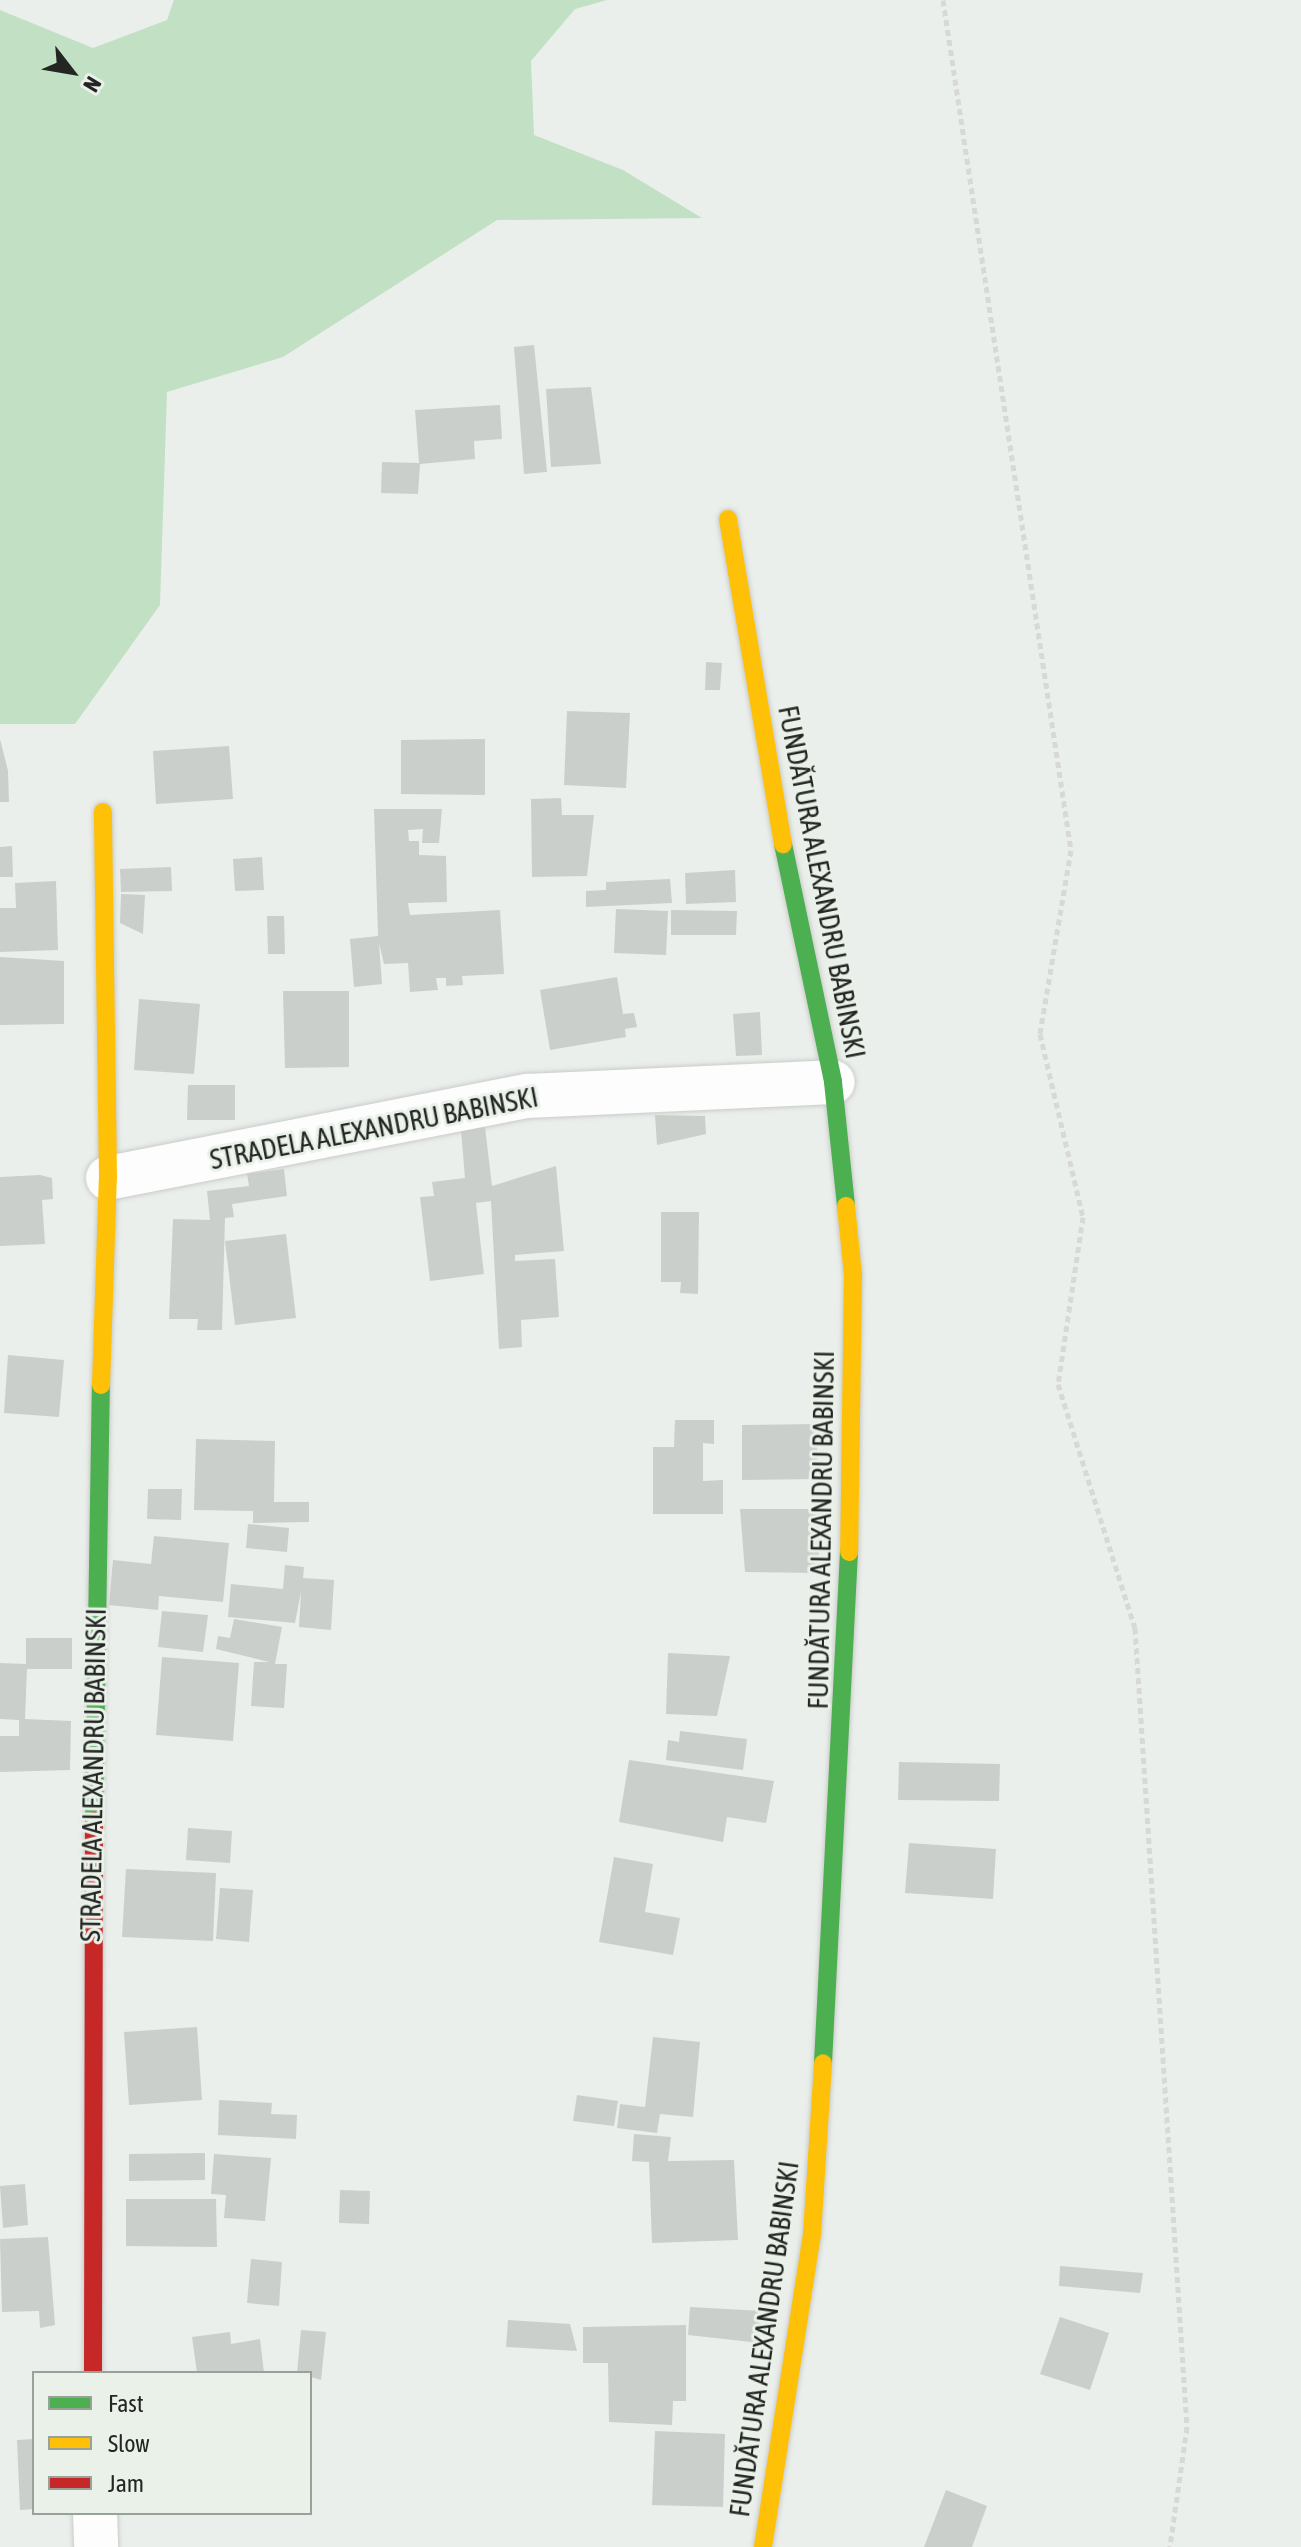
<!DOCTYPE html>
<html>
<head>
<meta charset="utf-8">
<style>
  body { margin:0 }
  #map { position:relative; width:1301px; height:2547px; overflow:hidden; background:#ebefeb; font-family:"Asap Condensed",sans-serif }
  div>[style] { position:absolute }
  .green>* { inset:0; background:#c2e0c3 }
  .building>* { inset:0; background:#cbcfcb }
  .path>* { height:5px; margin-top:-2.5px; transform-origin:0; background:repeating-linear-gradient(90deg,#d7d8d7 0 6px,transparent 0 10px) }
  .roads { filter:drop-shadow(0 0 2px #c9ccc9) drop-shadow(0 0 2px #c9ccc9) }
  .street>* { height:44px; margin:-22px; padding:0 22px; transform-origin:22px; border-radius:22px; background:#fcfdfc }
  .fast>* { height:18px; margin:-9px; padding:0 9px; transform-origin:9px; border-radius:9px; background:#4caf50 }
  .slow>* { height:18px; margin:-9px; padding:0 9px; transform-origin:9px; border-radius:9px; background:#ffc107 }
  .jam>* { height:18px; margin:-9px; padding:0 9px; transform-origin:9px; border-radius:9px; background:#c62828 }
  span { translate:-50% -50%; white-space:nowrap; text-align:center; line-height:1.15; -webkit-text-stroke:6px #e9f1e9; paint-order:stroke }
  .street-label { font-size:28px; color:#242624 }
  .legend { position:absolute; left:32px; top:2371px; width:280px; height:144px; box-sizing:border-box; background:#e9f1e9; border:2px solid #9aa09a; margin:0; padding:10px 14px; list-style:none; font-size:24px; color:#242624 }
  .legend li { display:flex; align-items:center; gap:16px; height:40px }
  .legend b { width:40px; border:2px solid #9aa09a }
  .north { position:absolute; left:32px; top:32px; width:80px; height:80px; -webkit-text-stroke:6px #e9f1e9; paint-order:stroke; rotate:121deg; font-size:22px; font-weight:700; line-height:32px; text-align:center; color:#242624 }
  .north::after { content:''; display:block; margin:auto; width:28px; height:36px; background:#242624; clip-path:polygon(50% 0,100% 100%,50% 72%,0 100%) }
</style>
</head>
<body>
<div id="map">
  <div class="green">
    <i style="clip-path:polygon(174px 0,607px 0,575px 9px,531px 61px,534px 135px,623px 170px,702px 218px,497px 220px,283px 357px,167px 392px,160px 605px,75px 724px,0 724px,0 10px,93px 48px,167px 20px)"></i>
  </div>
  <div class="building">
    <i style="clip-path:polygon(534px 345px,547px 472px,524px 474px,514px 347px)"></i>
    <i style="clip-path:polygon(591px 387px,601px 464px,551px 467px,546px 389px)"></i>
    <i style="clip-path:polygon(500px 405px,502px 439px,474px 441px,475px 459px,420px 464px,418px 494px,381px 493px,382px 462px,419px 463px,415px 410px)"></i>
    <i style="clip-path:polygon(706px 662px,722px 663px,720px 690px,705px 690px)"></i>
    <i style="clip-path:polygon(567px 711px,630px 713px,626px 788px,564px 785px)"></i>
    <i style="clip-path:polygon(0 739px,8px 771px,9px 802px,0 802px)"></i>
    <i style="clip-path:polygon(485px 739px,485px 795px,401px 794px,401px 740px)"></i>
    <i style="clip-path:polygon(229px 746px,233px 799px,156px 804px,153px 751px)"></i>
    <i style="clip-path:polygon(561px 798px,562px 815px,594px 815px,587px 876px,532px 877px,531px 799px)"></i>
    <i style="clip-path:polygon(374px 809px,442px 809px,439px 843px,422px 843px,423px 829px,408px 830px,409px 841px,419px 841px,419px 855px,446px 856px,447px 902px,408px 903px,410px 915px,500px 910px,504px 974px,462px 976px,463px 985px,446px 986px,446px 978px,436px 978px,438px 990px,410px 992px,408px 963px,384px 964px,379px 943px,382px 984px,354px 987px,350px 939px,378px 936px)"></i>
    <i style="clip-path:polygon(12px 846px,13px 877px,0 877px,0 847px)"></i>
    <i style="clip-path:polygon(262px 857px,264px 890px,235px 891px,233px 859px)"></i>
    <i style="clip-path:polygon(171px 867px,172px 891px,121px 892px,120px 869px)"></i>
    <i style="clip-path:polygon(735px 870px,736px 902px,686px 904px,685px 873px)"></i>
    <i style="clip-path:polygon(670px 879px,672px 903px,586px 907px,586px 891px,606px 890px,606px 882px)"></i>
    <i style="clip-path:polygon(56px 881px,58px 950px,0 952px,0 908px,16px 908px,15px 883px)"></i>
    <i style="clip-path:polygon(121px 894px,145px 895px,143px 934px,120px 923px)"></i>
    <i style="clip-path:polygon(616px 909px,668px 911px,666px 955px,614px 953px)"></i>
    <i style="clip-path:polygon(671px 910px,737px 911px,736px 935px,671px 935px)"></i>
    <i style="clip-path:polygon(267px 916px,284px 916px,285px 954px,268px 954px)"></i>
    <i style="clip-path:polygon(0 957px,64px 961px,64px 1024px,0 1025px)"></i>
    <i style="clip-path:polygon(617px 977px,623px 1014px,634px 1013px,637px 1027px,625px 1029px,626px 1037px,550px 1050px,540px 990px)"></i>
    <i style="clip-path:polygon(283px 991px,349px 991px,349px 1067px,285px 1068px)"></i>
    <i style="clip-path:polygon(139px 999px,200px 1004px,194px 1074px,134px 1070px)"></i>
    <i style="clip-path:polygon(760px 1012px,762px 1055px,736px 1056px,733px 1014px)"></i>
    <i style="clip-path:polygon(188px 1085px,235px 1085px,235px 1120px,187px 1120px)"></i>
    <i style="clip-path:polygon(655px 1115px,705px 1116px,706px 1134px,657px 1145px)"></i>
    <i style="clip-path:polygon(485px 1127px,492px 1186px,556px 1166px,564px 1251px,515px 1255px,515px 1261px,555px 1259px,559px 1317px,521px 1320px,522px 1347px,499px 1349px,491px 1201px,476px 1203px,484px 1274px,430px 1281px,420px 1197px,434px 1196px,432px 1182px,465px 1178px,461px 1130px)"></i>
    <i style="clip-path:polygon(284px 1169px,287px 1196px,232px 1204px,234px 1217px,225px 1218px,222px 1330px,197px 1330px,198px 1319px,169px 1319px,173px 1219px,210px 1220px,207px 1191px,249px 1186px,247px 1174px)"></i>
    <i style="clip-path:polygon(40px 1175px,52px 1178px,53px 1199px,42px 1200px,45px 1244px,0 1246px,0 1177px)"></i>
    <i style="clip-path:polygon(661px 1212px,699px 1212px,698px 1294px,680px 1293px,681px 1282px,661px 1282px)"></i>
    <i style="clip-path:polygon(286px 1234px,296px 1318px,235px 1325px,225px 1241px)"></i>
    <i style="clip-path:polygon(8px 1355px,64px 1360px,59px 1417px,4px 1413px)"></i>
    <i style="clip-path:polygon(675px 1420px,714px 1420px,714px 1444px,703px 1443px,703px 1481px,723px 1480px,723px 1514px,653px 1514px,653px 1447px,674px 1447px)"></i>
    <i style="clip-path:polygon(817px 1424px,817px 1479px,742px 1480px,742px 1425px)"></i>
    <i style="clip-path:polygon(196px 1439px,275px 1441px,274px 1502px,309px 1502px,309px 1522px,253px 1523px,253px 1511px,194px 1510px)"></i>
    <i style="clip-path:polygon(148px 1489px,182px 1489px,181px 1520px,147px 1519px)"></i>
    <i style="clip-path:polygon(740px 1509px,819px 1509px,819px 1573px,745px 1572px)"></i>
    <i style="clip-path:polygon(248px 1524px,289px 1528px,287px 1552px,246px 1548px)"></i>
    <i style="clip-path:polygon(154px 1536px,229px 1543px,223px 1602px,159px 1596px,158px 1610px,109px 1605px,113px 1560px,151px 1564px)"></i>
    <i style="clip-path:polygon(285px 1565px,304px 1567px,303px 1578px,334px 1580px,331px 1630px,299px 1627px,301px 1592px,295px 1623px,228px 1617px,231px 1584px,283px 1589px)"></i>
    <i style="clip-path:polygon(162px 1611px,208px 1615px,203px 1652px,158px 1647px)"></i>
    <i style="clip-path:polygon(234px 1619px,282px 1627px,275px 1664px,287px 1664px,284px 1708px,251px 1706px,254px 1662px,269px 1662px,216px 1649px,218px 1636px,230px 1638px)"></i>
    <i style="clip-path:polygon(26px 1638px,72px 1638px,72px 1669px,27px 1669px,25px 1719px,71px 1721px,70px 1770px,0 1772px,0 1736px,19px 1736px,19px 1720px,0 1719px,0 1663px,26px 1664px)"></i>
    <i style="clip-path:polygon(668px 1653px,730px 1656px,717px 1716px,666px 1714px)"></i>
    <i style="clip-path:polygon(162px 1657px,239px 1663px,233px 1741px,156px 1735px)"></i>
    <i style="clip-path:polygon(680px 1731px,747px 1739px,743px 1770px,666px 1760px,668px 1740px,679px 1742px)"></i>
    <i style="clip-path:polygon(629px 1760px,774px 1781px,766px 1823px,727px 1817px,723px 1842px,619px 1822px)"></i>
    <i style="clip-path:polygon(899px 1762px,1000px 1764px,999px 1801px,898px 1800px)"></i>
    <i style="clip-path:polygon(188px 1828px,232px 1831px,230px 1863px,186px 1860px)"></i>
    <i style="clip-path:polygon(909px 1843px,996px 1849px,993px 1899px,905px 1893px)"></i>
    <i style="clip-path:polygon(614px 1857px,653px 1864px,645px 1912px,680px 1918px,673px 1955px,599px 1942px)"></i>
    <i style="clip-path:polygon(126px 1869px,216px 1873px,213px 1941px,122px 1937px)"></i>
    <i style="clip-path:polygon(220px 1888px,253px 1890px,249px 1942px,216px 1939px)"></i>
    <i style="clip-path:polygon(197px 2027px,202px 2100px,129px 2105px,124px 2032px)"></i>
    <i style="clip-path:polygon(653px 2037px,700px 2042px,693px 2117px,660px 2114px,657px 2133px,617px 2128px,620px 2104px,645px 2107px)"></i>
    <i style="clip-path:polygon(577px 2095px,618px 2101px,614px 2126px,573px 2121px)"></i>
    <i style="clip-path:polygon(219px 2100px,272px 2103px,271px 2114px,297px 2115px,296px 2139px,218px 2135px)"></i>
    <i style="clip-path:polygon(634px 2134px,671px 2137px,668px 2161px,734px 2160px,738px 2240px,652px 2243px,649px 2162px,632px 2161px)"></i>
    <i style="clip-path:polygon(205px 2153px,205px 2180px,129px 2181px,129px 2154px)"></i>
    <i style="clip-path:polygon(214px 2154px,271px 2158px,265px 2221px,224px 2218px,226px 2195px,211px 2194px)"></i>
    <i style="clip-path:polygon(25px 2184px,28px 2225px,3px 2228px,0 2186px)"></i>
    <i style="clip-path:polygon(340px 2190px,370px 2191px,369px 2224px,339px 2223px)"></i>
    <i style="clip-path:polygon(126px 2199px,216px 2199px,217px 2247px,126px 2246px)"></i>
    <i style="clip-path:polygon(48px 2237px,55px 2325px,40px 2328px,39px 2311px,2px 2312px,0 2239px)"></i>
    <i style="clip-path:polygon(251px 2259px,282px 2262px,279px 2306px,247px 2303px)"></i>
    <i style="clip-path:polygon(1060px 2266px,1143px 2273px,1140px 2293px,1059px 2286px)"></i>
    <i style="clip-path:polygon(690px 2307px,762px 2311px,760px 2343px,688px 2335px)"></i>
    <i style="clip-path:polygon(1060px 2317px,1109px 2333px,1090px 2390px,1040px 2374px)"></i>
    <i style="clip-path:polygon(508px 2320px,570px 2324px,577px 2351px,506px 2347px)"></i>
    <i style="clip-path:polygon(686px 2325px,686px 2401px,673px 2401px,672px 2425px,609px 2422px,608px 2363px,583px 2363px,583px 2327px)"></i>
    <i style="clip-path:polygon(301px 2330px,326px 2332px,321px 2380px,297px 2373px)"></i>
    <i style="clip-path:polygon(230px 2332px,231px 2344px,260px 2339px,264px 2373px,197px 2373px,192px 2337px)"></i>
    <i style="clip-path:polygon(655px 2431px,725px 2434px,723px 2507px,652px 2505px)"></i>
    <i style="clip-path:polygon(34px 2439px,34px 2509px,20px 2510px,17px 2440px)"></i>
    <i style="clip-path:polygon(946px 2490px,987px 2506px,972px 2547px,924px 2547px)"></i>
  </div>
  <div class="path">
    <i style="left:943px;top:0;width:860px;rotate:81.44deg"></i>
    <i style="left:1071px;top:850px;width:187px;rotate:99.6deg"></i>
    <i style="left:1040px;top:1034px;width:188px;rotate:76.8deg"></i>
    <i style="left:1083px;top:1217px;width:169px;rotate:98.5deg"></i>
    <i style="left:1058px;top:1384px;width:256px;rotate:72.5deg"></i>
    <i style="left:1135px;top:1628px;width:801px;rotate:86.28deg"></i>
    <i style="left:1187px;top:2427px;width:121px;rotate:98.1deg"></i>
  </div>
  <div class="roads">
    <div class="street">
      <i style="left:108px;top:1178px;width:427px;rotate:-11.1deg"></i>
      <i style="left:527px;top:1096px;width:306px;rotate:-2.6deg"></i>
      <i style="left:95px;top:2513px;width:34px;rotate:88deg"></i>
    </div>
    <div class="fast">
      <i style="left:783px;top:844px;width:243px;rotate:78.1deg"></i>
      <i style="left:833px;top:1082px;width:125px;rotate:84deg"></i>
      <i style="left:94px;top:1821px;width:436px;rotate:-89.1deg"></i>
      <i style="left:823px;top:2063px;width:512px;rotate:-87.09deg"></i>
    </div>
    <div class="slow">
      <i style="left:728px;top:519px;width:330px;rotate:80.4deg"></i>
      <i style="left:846px;top:1206px;width:69px;rotate:84.2deg"></i>
      <i style="left:853px;top:1275px;width:277px;rotate:90.8deg"></i>
      <i style="left:101px;top:1385px;width:207px;rotate:-88.1deg"></i>
      <i style="left:108px;top:1178px;width:366px;rotate:-90.8deg"></i>
      <i style="left:763px;top:2547px;width:317px;rotate:-81.1deg"></i>
      <i style="left:812px;top:2234px;width:171px;rotate:-86.3deg"></i>
    </div>
    <div class="jam">
      <i style="left:93px;top:2373px;width:552px;rotate:-89.9deg"></i>
    </div>
  </div>
  <div class="street-label">
    <span style="left:822px;top:882px;rotate:79deg">FUNDĂTURA ALEXANDRU BABINSKI</span>
    <span style="left:374px;top:1128px;rotate:-11deg">STRADELA ALEXANDRU BABINSKI</span>
    <span style="left:821px;top:1530px;rotate:-89deg">FUNDĂTURA ALEXANDRU BABINSKI</span>
    <span style="left:93px;top:1775px;rotate:-89deg">STRADELA ALEXANDRU BABINSKI</span>
    <span style="left:764px;top:2339px;rotate:-82deg">FUNDĂTURA ALEXANDRU BABINSKI</span>
  </div>
  <ul class="legend">
  <li><b style="height:10px;background:#4caf50"></b>Fast</li>
  <li><b style="height:10px;background:#ffc107"></b>Slow</li>
  <li><b style="height:10px;background:#c62828"></b>Jam</li>
  </ul>
  <div class="north">N</div>
</div>
</body>
</html>
